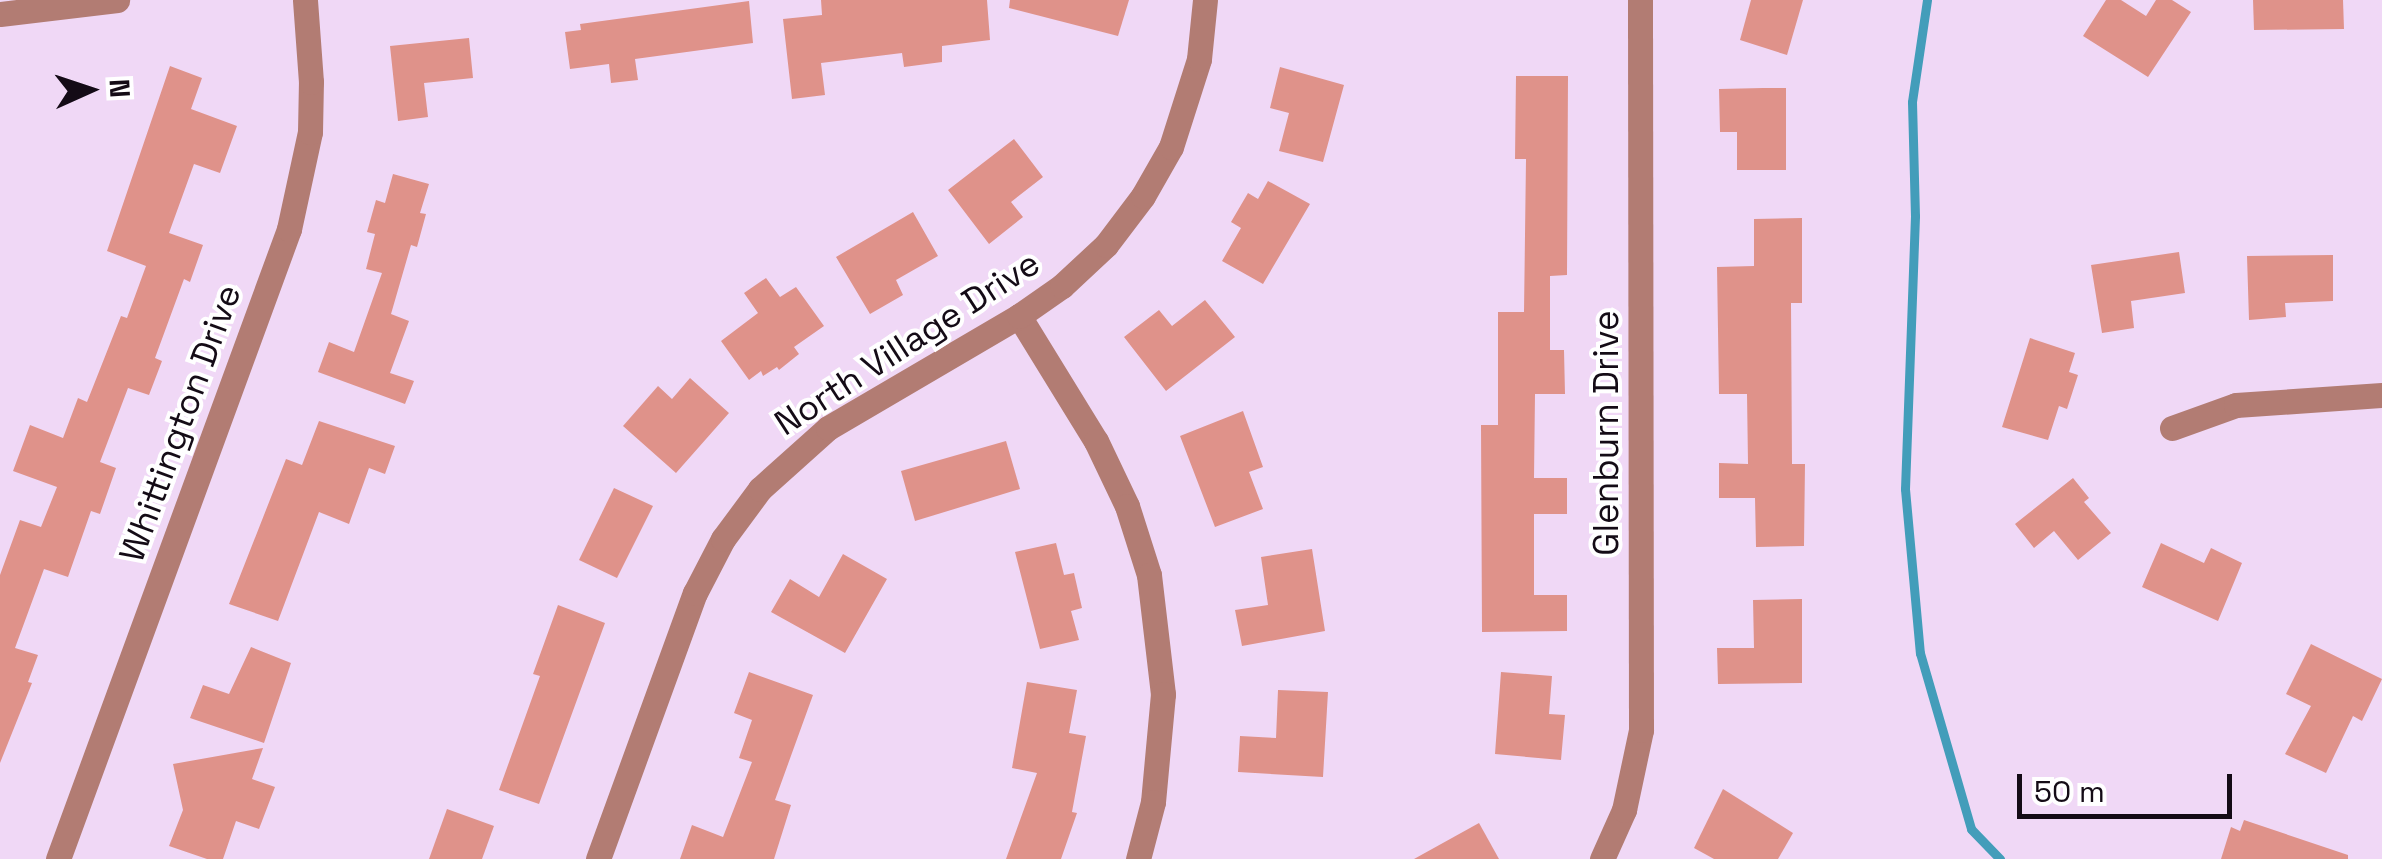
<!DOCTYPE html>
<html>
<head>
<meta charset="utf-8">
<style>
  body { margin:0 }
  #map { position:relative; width:2382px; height:859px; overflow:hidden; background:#f0d8f6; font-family:"Space Grotesk",sans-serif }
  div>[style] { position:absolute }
  .stream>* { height:9px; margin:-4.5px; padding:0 4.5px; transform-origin:4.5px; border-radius:4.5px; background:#439dba }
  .building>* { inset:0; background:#df928a }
  .minor>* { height:25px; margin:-12.5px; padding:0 12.5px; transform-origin:12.5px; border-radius:12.5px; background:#b27c73 }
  span { translate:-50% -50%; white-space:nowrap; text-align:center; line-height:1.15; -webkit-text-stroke:8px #fff; paint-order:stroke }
  .street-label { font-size:35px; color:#140b16 }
  .north { position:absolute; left:40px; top:40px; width:100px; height:100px; -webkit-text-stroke:8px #fff; paint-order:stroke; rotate:87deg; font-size:28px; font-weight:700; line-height:40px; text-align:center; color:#140b16 }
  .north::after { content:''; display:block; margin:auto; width:35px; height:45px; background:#140b16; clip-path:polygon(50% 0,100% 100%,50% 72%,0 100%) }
  .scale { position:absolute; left:2017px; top:774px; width:215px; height:45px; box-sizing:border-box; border:5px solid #140b16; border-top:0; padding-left:12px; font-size:30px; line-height:35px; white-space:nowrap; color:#140b16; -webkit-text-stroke:8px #fff; paint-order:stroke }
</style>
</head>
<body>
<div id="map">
  <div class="stream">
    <i style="left:1927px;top:0;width:103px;rotate:98.4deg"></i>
    <i style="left:1912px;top:102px;width:114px;rotate:88.5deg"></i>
    <i style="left:1915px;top:216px;width:273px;rotate:92.1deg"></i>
    <i style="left:1905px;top:489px;width:165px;rotate:84.8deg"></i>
    <i style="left:1920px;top:653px;width:183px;rotate:73.8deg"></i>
    <i style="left:1971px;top:829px;width:42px;rotate:46deg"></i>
  </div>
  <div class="building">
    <i style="clip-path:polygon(821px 0,987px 0,990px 40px,942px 46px,942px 62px,904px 67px,902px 53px,821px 63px,825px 95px,792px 99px,783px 19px,822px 15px)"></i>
    <i style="clip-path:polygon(1010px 0,1129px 0,1118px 36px,1009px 8px)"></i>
    <i style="clip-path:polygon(1751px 0,1803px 0,1787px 55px,1740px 40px)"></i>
    <i style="clip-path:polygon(2106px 0,2121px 0,2146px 16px,2156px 0,2172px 0,2191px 12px,2148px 77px,2083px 36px)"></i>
    <i style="clip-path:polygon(2253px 0,2343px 0,2344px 29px,2254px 30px)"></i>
    <i style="clip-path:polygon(749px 1px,753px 43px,635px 59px,638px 80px,611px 83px,609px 64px,570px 69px,565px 32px,581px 30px,580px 24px)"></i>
    <i style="clip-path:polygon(469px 38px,473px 78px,424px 83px,428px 117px,398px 121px,390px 46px)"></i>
    <i style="clip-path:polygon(170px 66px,202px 78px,191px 109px,237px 126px,220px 173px,194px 164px,169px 233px,203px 245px,190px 282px,184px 279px,155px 358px,162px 361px,149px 395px,128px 388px,100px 462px,116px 468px,100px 514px,91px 511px,68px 577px,44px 569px,15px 648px,38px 655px,28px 682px,32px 683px,0 763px,0 575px,20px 520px,41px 527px,57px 487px,13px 471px,30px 425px,63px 438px,78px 398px,87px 402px,121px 316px,127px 318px,146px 266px,107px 251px)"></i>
    <i style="clip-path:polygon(1280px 67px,1344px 85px,1323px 162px,1279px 151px,1289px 113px,1270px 108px)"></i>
    <i style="clip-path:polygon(1516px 76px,1568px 76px,1567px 275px,1550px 276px,1550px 350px,1564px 350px,1565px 394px,1535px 394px,1534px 478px,1567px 478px,1567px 514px,1534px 514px,1534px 595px,1567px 595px,1567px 631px,1482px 632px,1481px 425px,1498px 425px,1498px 312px,1524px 312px,1526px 159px,1515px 159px)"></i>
    <i style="clip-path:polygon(1763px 88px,1786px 88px,1786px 170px,1737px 170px,1737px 132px,1720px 132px,1719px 89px)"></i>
    <i style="clip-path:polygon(1014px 139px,1043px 177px,1011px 202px,1023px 217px,989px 244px,948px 190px)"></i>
    <i style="clip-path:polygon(393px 174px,429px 184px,420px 213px,426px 214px,417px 247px,411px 245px,391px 314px,409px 321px,390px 373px,414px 381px,405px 404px,318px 372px,329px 342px,354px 352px,382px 273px,366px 269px,375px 234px,367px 232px,376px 200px,385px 203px)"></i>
    <i style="clip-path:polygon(1268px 181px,1310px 204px,1263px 284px,1222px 261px,1241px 228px,1231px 222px,1248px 193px,1258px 199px)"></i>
    <i style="clip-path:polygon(913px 212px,938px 256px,896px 280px,903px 295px,870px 314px,836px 257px)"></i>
    <i style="clip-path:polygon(1802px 218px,1802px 303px,1791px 303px,1792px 464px,1805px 464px,1804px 546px,1756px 547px,1755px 498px,1719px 498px,1719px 463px,1748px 464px,1747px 394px,1719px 394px,1717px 267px,1754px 266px,1754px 219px)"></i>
    <i style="clip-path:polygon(2179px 252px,2185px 293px,2131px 301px,2134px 328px,2102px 333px,2091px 265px)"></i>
    <i style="clip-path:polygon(2333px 255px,2333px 301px,2285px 303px,2286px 317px,2249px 320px,2247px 256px)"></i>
    <i style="clip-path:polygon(766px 278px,780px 297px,796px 287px,824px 326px,794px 347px,799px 354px,779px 370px,777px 367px,763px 376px,761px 371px,749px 380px,721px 341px,758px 313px,744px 293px)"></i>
    <i style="clip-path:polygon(1205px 300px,1235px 337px,1166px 391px,1124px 337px,1159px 310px,1172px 326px)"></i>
    <i style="clip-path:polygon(2030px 338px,2075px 353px,2069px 372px,2078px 375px,2067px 409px,2059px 406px,2048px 440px,2002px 427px)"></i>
    <i style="clip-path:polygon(690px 378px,729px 413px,676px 473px,623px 426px,658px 386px,672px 399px)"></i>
    <i style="clip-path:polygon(1243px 411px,1263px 467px,1249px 472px,1263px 509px,1215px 527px,1180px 436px)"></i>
    <i style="clip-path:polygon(319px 421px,395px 446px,385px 474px,369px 468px,349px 524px,319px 512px,278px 621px,229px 604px,286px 459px,302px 465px)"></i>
    <i style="clip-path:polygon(1006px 441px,1020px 489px,915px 521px,901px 471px)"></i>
    <i style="clip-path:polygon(2073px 478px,2089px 498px,2084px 502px,2111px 533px,2078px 560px,2054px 531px,2034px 548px,2015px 524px)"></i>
    <i style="clip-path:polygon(614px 488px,653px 506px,617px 578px,579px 560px)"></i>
    <i style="clip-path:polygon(1056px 543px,1064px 575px,1074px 573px,1082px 608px,1071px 611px,1079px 640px,1040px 649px,1015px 552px)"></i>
    <i style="clip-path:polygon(2161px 543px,2204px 563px,2211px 548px,2242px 563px,2218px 621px,2142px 587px)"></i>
    <i style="clip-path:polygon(1312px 549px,1325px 631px,1242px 646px,1235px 610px,1268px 605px,1261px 557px)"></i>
    <i style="clip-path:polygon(843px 554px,887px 579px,845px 653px,771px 612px,790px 579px,819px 597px)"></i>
    <i style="clip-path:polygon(1802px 599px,1802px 683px,1718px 684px,1717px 648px,1754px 648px,1753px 600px)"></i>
    <i style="clip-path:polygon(558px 605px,605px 623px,539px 804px,499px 790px,540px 676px,533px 674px)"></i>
    <i style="clip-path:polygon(2311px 644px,2382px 679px,2362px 721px,2353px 716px,2326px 773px,2285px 754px,2311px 706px,2286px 694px)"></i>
    <i style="clip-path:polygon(251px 647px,291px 663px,264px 743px,190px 718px,203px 685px,229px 694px)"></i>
    <i style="clip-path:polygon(749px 672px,813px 695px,775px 800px,791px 805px,774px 859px,680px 859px,692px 825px,723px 837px,752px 762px,739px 758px,752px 720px,734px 713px)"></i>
    <i style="clip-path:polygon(1501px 672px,1552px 676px,1549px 714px,1565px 715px,1561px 760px,1495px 754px)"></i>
    <i style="clip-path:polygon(1027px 682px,1077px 690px,1069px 733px,1086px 736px,1072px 812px,1077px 813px,1061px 859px,1006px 859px,1037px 773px,1012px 768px)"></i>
    <i style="clip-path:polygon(1278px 690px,1328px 692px,1323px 777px,1238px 772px,1240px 736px,1276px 738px)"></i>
    <i style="clip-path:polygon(263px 748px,252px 779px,275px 787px,259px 829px,236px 821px,223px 859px,207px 859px,169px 846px,183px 810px,173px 764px)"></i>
    <i style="clip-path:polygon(1723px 789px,1793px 833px,1778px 859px,1714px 859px,1694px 848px)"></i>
    <i style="clip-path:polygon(447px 809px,494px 826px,482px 859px,429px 859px)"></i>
    <i style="clip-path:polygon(2244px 820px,2348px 855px,2348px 859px,2221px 859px,2231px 827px,2240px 831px)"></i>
    <i style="clip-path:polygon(1479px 823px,1499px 859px,1414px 859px)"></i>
  </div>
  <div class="minor">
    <i style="left:0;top:14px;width:118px;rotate:-6.8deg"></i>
    <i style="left:1019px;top:316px;width:147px;rotate:58.4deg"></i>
    <i style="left:1096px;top:441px;width:72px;rotate:64.5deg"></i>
    <i style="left:1127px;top:506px;width:72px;rotate:72.3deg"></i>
    <i style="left:1149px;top:575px;width:120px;rotate:83.3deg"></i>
    <i style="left:1163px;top:694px;width:108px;rotate:95.3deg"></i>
    <i style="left:1153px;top:802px;width:59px;rotate:104.7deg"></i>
    <i style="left:2172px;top:428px;width:68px;rotate:-19.8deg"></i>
    <i style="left:2236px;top:405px;width:146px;rotate:-3.9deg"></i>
    <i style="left:58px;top:859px;width:671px;rotate:-69.86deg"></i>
    <i style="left:289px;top:229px;width:99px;rotate:-77.8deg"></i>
    <i style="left:310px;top:132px;width:50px;rotate:-88.9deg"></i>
    <i style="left:311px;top:82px;width:82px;rotate:-94.2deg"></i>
    <i style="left:598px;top:859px;width:283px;rotate:-70deg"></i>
    <i style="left:695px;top:593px;width:61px;rotate:-62.6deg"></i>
    <i style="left:723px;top:539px;width:62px;rotate:-53.5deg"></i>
    <i style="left:760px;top:489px;width:91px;rotate:-41.9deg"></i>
    <i style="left:828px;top:428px;width:221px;rotate:-30.4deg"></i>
    <i style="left:1019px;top:316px;width:52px;rotate:-34.9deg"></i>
    <i style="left:1062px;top:286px;width:60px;rotate:-43deg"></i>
    <i style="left:1106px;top:245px;width:61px;rotate:-52.9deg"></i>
    <i style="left:1143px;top:196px;width:56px;rotate:-60.3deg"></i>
    <i style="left:1171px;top:147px;width:92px;rotate:-72.3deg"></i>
    <i style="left:1199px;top:59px;width:59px;rotate:-84.2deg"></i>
    <i style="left:1602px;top:859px;width:54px;rotate:-65.8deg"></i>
    <i style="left:1624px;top:810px;width:82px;rotate:-78deg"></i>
    <i style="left:1641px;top:730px;width:730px;rotate:-90.08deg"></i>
  </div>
  <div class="street-label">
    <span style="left:907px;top:343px;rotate:-33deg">North Village Drive</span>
    <span style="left:180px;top:423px;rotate:-70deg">Whittington Drive</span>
    <span style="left:1606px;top:433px;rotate:-90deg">Glenburn Drive</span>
  </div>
  <div class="north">N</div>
  <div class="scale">50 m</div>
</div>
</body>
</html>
